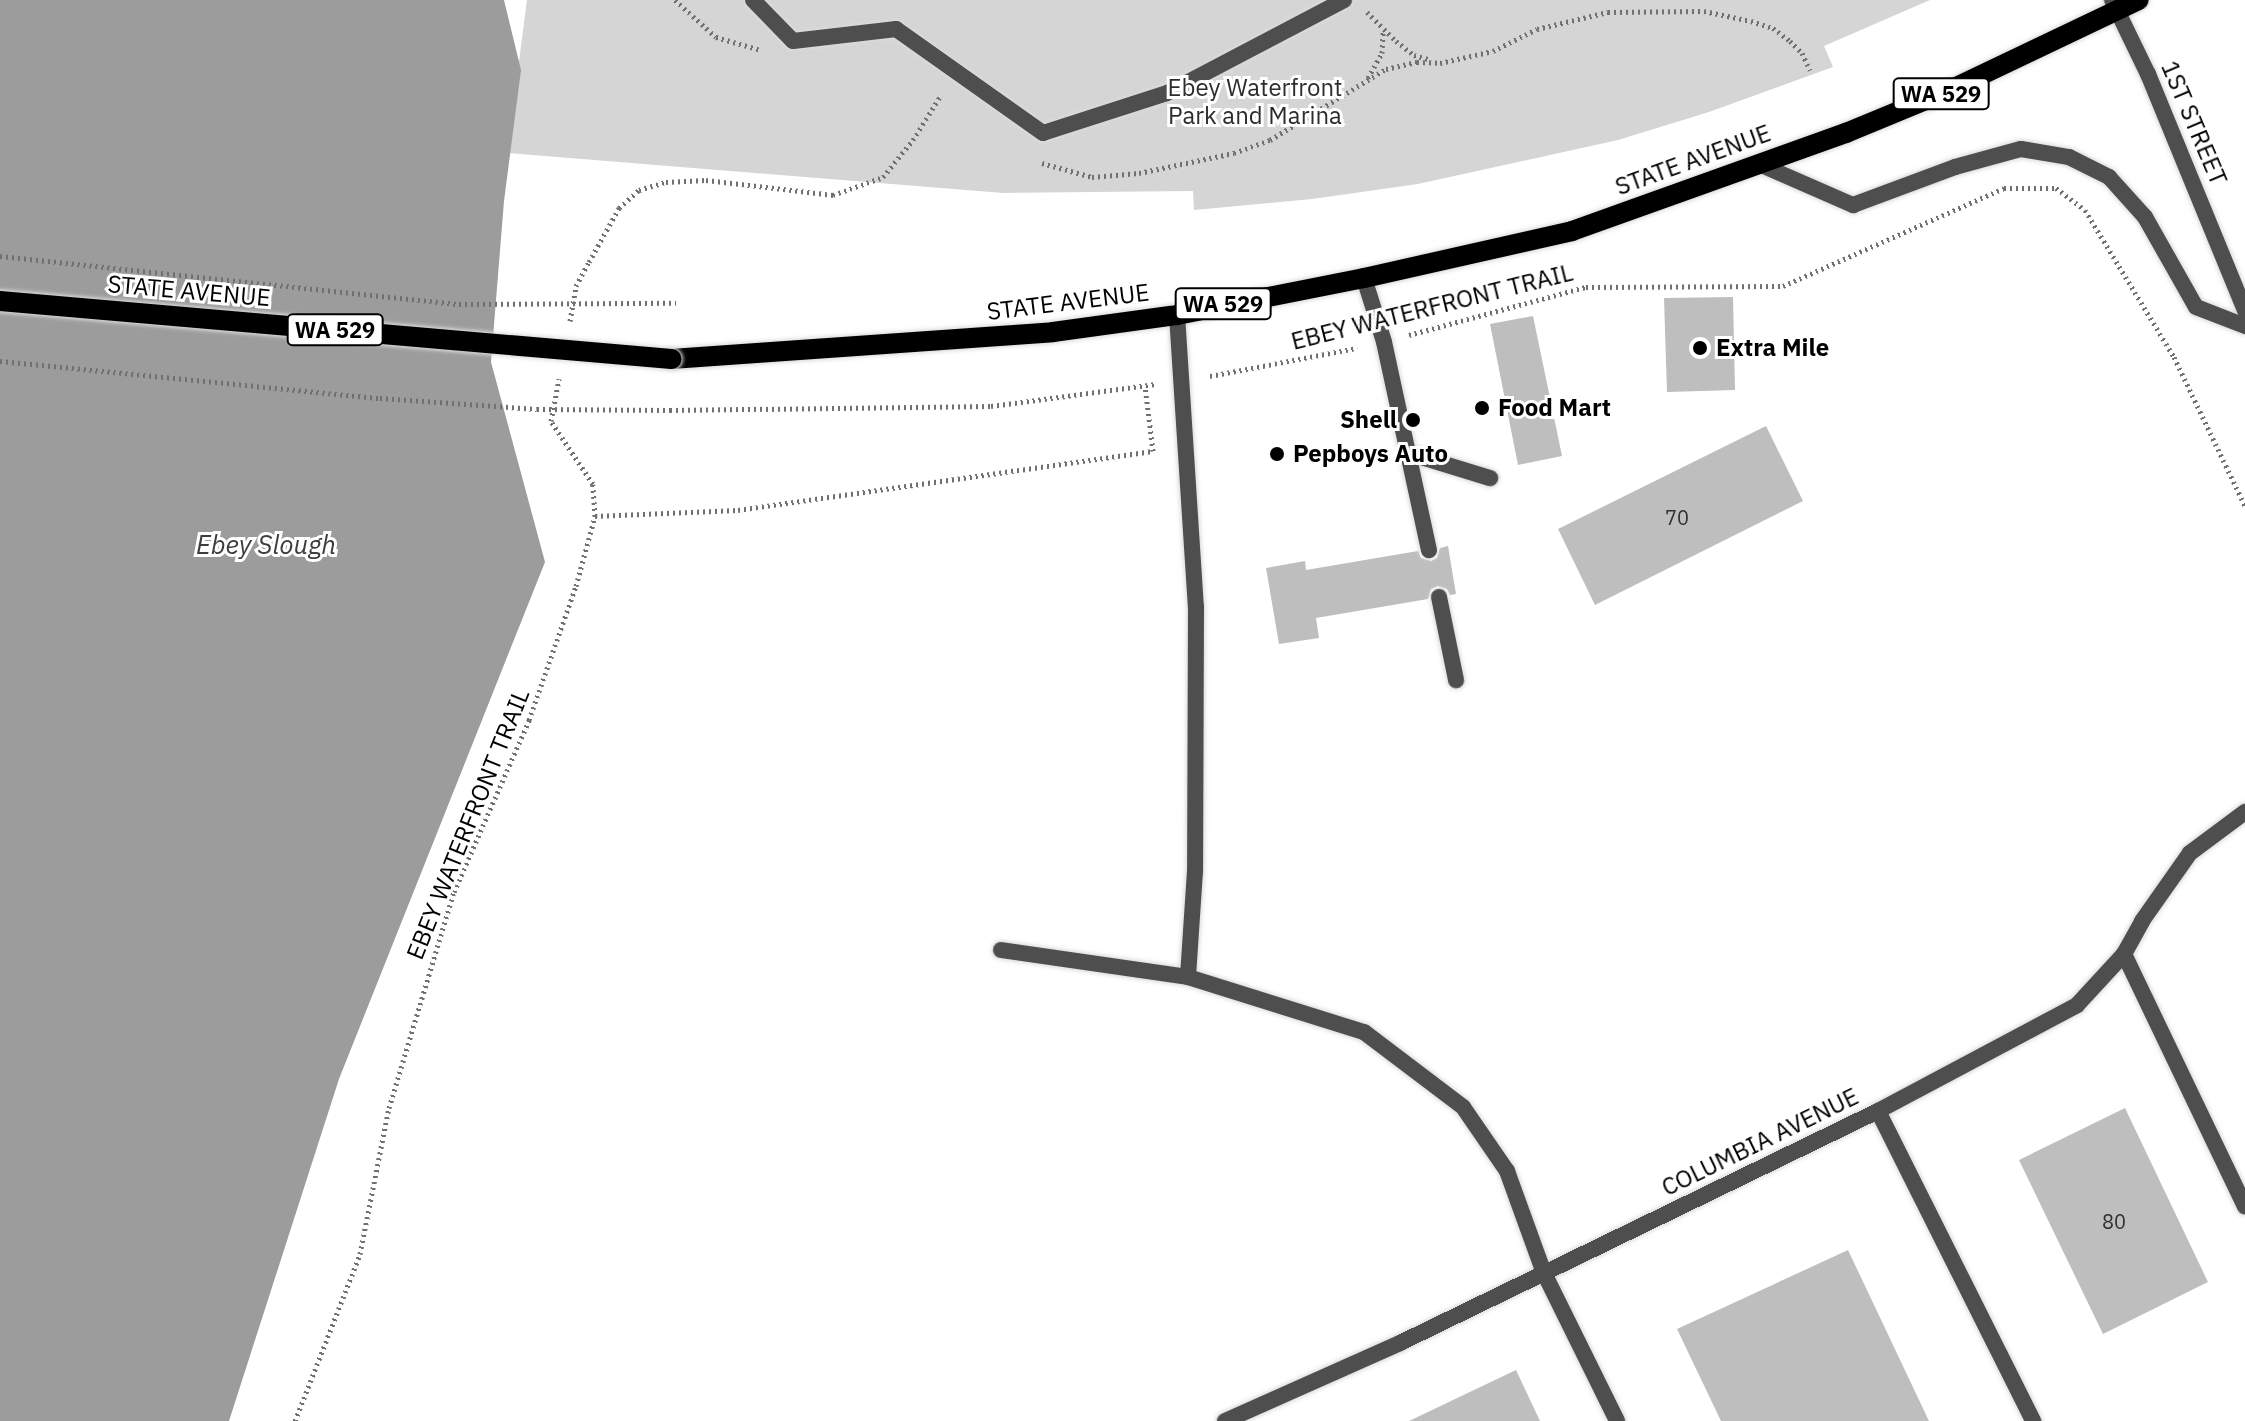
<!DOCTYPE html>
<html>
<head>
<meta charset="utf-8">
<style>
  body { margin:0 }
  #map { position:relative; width:2245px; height:1421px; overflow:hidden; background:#fff; font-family:"IBM Plex Sans",sans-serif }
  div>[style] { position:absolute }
  .green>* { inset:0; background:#d5d5d5 }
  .water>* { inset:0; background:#9c9c9c }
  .building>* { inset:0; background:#bebebe }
  .path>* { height:5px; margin-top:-2.5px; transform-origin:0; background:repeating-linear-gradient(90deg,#707070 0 2px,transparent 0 6px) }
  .roads { filter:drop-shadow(0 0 2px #dbdbdb) drop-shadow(0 0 2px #dbdbdb) }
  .service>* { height:16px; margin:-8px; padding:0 8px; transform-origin:8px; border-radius:8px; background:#4e4e4e }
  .minor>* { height:16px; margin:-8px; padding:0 8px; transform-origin:8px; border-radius:8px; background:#4e4e4e }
  .tertiary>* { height:16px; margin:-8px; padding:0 8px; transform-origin:8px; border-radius:8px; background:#4e4e4e }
  .primary>* { height:20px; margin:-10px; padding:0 10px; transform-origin:10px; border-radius:10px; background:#000 }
  .path-bridge>* { height:5px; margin-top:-2.5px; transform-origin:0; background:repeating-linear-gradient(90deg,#707070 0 2px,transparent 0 6px) }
  .bridges { filter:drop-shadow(0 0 2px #dbdbdb) drop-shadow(0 0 2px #dbdbdb) }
  .primary-bridge>* { height:20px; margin:-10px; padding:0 10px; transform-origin:10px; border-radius:10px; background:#000 }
  .dots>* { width:22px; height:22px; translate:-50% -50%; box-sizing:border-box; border:4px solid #fff; border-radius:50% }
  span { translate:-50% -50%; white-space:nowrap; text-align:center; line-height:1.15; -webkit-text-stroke:6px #fff; paint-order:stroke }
  .number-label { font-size:20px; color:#303030 }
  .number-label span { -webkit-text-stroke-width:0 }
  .shield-label span { padding:2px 6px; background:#fff; border:2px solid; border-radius:6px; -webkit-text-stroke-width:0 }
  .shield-label { font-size:22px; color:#000; font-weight:700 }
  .park-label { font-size:24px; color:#2c2c2c }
  .street-label { font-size:24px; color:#000 }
  .poi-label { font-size:24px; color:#000; font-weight:700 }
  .left { translate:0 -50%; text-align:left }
  .right { translate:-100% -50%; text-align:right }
  .water-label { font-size:26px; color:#3d3d3d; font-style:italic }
</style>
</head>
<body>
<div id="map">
  <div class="green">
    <i style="clip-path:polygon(527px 0,1930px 0,1824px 46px,1833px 67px,1709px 112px,1618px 140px,1418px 184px,1312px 199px,1194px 210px,1193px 191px,1003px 193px,507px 153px)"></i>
  </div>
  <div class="water">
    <i style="clip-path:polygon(0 0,504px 0,521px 70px,504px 201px,491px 362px,545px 562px,339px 1079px,229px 1421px,0 1421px)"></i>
  </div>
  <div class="building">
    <i style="clip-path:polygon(1733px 297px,1735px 390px,1667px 392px,1664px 298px)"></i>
    <i style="clip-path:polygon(1533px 316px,1562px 456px,1518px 465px,1490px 324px)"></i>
    <i style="clip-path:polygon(1766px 426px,1803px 501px,1595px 605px,1558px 529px)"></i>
    <i style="clip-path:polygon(1448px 546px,1456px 594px,1450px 595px,1447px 589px,1438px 586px,1431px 589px,1428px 599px,1316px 618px,1319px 638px,1279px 644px,1266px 568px,1305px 561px,1306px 570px,1418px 551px,1421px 558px,1431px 561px,1437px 558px,1440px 548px)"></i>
    <i style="clip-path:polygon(2125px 1108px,2208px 1282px,2103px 1334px,2019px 1160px)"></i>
    <i style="clip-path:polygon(1848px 1250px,1929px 1421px,1721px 1421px,1677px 1329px)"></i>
    <i style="clip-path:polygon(1516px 1370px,1540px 1421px,1409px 1421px)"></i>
  </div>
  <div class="path">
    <i style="left:675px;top:0;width:55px;rotate:42.1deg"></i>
    <i style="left:716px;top:37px;width:47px;rotate:16.1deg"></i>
    <i style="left:1367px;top:12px;width:41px;rotate:45deg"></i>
    <i style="left:1396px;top:41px;width:23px;rotate:38deg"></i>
    <i style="left:1414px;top:55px;width:18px;rotate:16deg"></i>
    <i style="left:1368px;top:78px;width:29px;rotate:-61deg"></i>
    <i style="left:1382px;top:53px;width:21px;rotate:-87deg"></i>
    <i style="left:1042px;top:163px;width:52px;rotate:15.6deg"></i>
    <i style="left:1092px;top:177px;width:47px;rotate:-4.9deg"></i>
    <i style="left:1139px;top:173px;width:97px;rotate:-11.9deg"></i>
    <i style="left:1234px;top:153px;width:38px;rotate:-20deg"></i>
    <i style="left:1270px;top:140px;width:136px;rotate:-31.5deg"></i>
    <i style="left:1386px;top:69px;width:32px;rotate:-13deg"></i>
    <i style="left:1417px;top:62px;width:23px;rotate:2deg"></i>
    <i style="left:1440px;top:63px;width:54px;rotate:-12.8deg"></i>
    <i style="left:1493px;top:51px;width:49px;rotate:-26.6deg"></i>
    <i style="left:1537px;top:29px;width:73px;rotate:-13.5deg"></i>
    <i style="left:1608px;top:12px;width:96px;rotate:-0.6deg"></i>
    <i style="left:1704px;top:11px;width:48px;rotate:12deg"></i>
    <i style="left:1751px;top:21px;width:23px;rotate:18deg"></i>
    <i style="left:1773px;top:28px;width:21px;rotate:37deg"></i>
    <i style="left:1790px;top:41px;width:17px;rotate:45deg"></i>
    <i style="left:1802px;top:53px;width:19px;rotate:65deg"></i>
    <i style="left:570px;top:321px;width:36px;rotate:-80deg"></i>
    <i style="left:576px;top:286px;width:27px;rotate:-62deg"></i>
    <i style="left:589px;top:262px;width:62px;rotate:-60.9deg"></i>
    <i style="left:619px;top:208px;width:27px;rotate:-42deg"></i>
    <i style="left:639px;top:190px;width:28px;rotate:-17deg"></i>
    <i style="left:666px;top:182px;width:40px;rotate:-2.9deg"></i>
    <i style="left:706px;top:180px;width:128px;rotate:6.7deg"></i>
    <i style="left:833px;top:195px;width:53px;rotate:-19.8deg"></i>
    <i style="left:883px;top:177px;width:48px;rotate:-51deg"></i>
    <i style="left:913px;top:140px;width:53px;rotate:-58.1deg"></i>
    <i style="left:1409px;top:335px;width:183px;rotate:-15.2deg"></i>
    <i style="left:1586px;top:287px;width:197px;rotate:-0.3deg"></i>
    <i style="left:1783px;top:286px;width:242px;rotate:-23.9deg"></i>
    <i style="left:2004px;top:188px;width:52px"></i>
    <i style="left:2056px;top:188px;width:36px;rotate:37deg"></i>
    <i style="left:2085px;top:210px;width:172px;rotate:58.8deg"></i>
    <i style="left:2174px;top:357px;width:165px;rotate:64.5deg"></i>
    <i style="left:1210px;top:376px;width:150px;rotate:-10.8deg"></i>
    <i style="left:670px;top:410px;width:321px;rotate:-0.7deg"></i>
    <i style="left:991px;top:406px;width:166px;rotate:-7.6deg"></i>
    <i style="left:595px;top:516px;width:143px;rotate:-2.4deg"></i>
    <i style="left:738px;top:510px;width:419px;rotate:-8.1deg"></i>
    <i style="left:1153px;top:451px;width:65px;rotate:-97deg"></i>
    <i style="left:295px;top:1421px;width:179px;rotate:-68.7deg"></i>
    <i style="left:360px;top:1254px;width:149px;rotate:-78.8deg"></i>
    <i style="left:389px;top:1108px;width:226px;rotate:-73.3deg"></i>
    <i style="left:454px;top:892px;width:188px;rotate:-66.4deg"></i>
    <i style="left:529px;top:720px;width:142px;rotate:-70.7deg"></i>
    <i style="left:576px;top:586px;width:73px;rotate:-74.8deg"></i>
    <i style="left:595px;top:516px;width:32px;rotate:-94deg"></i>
    <i style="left:593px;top:484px;width:76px;rotate:-123.7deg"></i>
    <i style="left:551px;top:421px;width:43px;rotate:-79.2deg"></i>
  </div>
  <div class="roads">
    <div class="service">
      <i style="left:753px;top:0;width:57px;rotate:45.7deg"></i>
      <i style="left:793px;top:41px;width:104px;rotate:-6.6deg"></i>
      <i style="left:896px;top:29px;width:180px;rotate:35.3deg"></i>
      <i style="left:1043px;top:133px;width:130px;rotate:-17.9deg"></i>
      <i style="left:1167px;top:93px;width:200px;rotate:-27.7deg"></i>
      <i style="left:1364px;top:278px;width:67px;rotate:72.6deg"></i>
      <i style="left:1384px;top:342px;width:213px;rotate:77.8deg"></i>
      <i style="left:1177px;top:315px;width:293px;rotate:86.3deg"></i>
      <i style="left:1196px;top:607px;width:264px;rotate:90.2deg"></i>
      <i style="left:1195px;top:871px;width:106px;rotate:93.8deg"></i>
      <i style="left:1408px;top:453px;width:86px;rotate:17deg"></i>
      <i style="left:1439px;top:597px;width:85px;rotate:78.4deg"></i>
      <i style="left:1001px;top:950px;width:189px;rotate:8.2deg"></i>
      <i style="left:1188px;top:977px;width:184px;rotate:17.4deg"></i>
      <i style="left:1364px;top:1032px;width:124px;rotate:37.1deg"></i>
      <i style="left:1463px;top:1107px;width:78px;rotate:55.5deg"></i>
      <i style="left:1507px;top:1171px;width:109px;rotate:70.1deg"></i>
      <i style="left:1544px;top:1273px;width:165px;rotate:63.7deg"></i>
      <i style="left:2124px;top:954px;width:280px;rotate:64.4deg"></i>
      <i style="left:1878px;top:1111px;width:347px;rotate:63.4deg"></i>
    </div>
    <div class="minor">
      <i style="left:1225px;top:1421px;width:192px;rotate:-24deg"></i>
      <i style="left:1400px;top:1343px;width:531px;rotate:-25.89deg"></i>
      <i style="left:1878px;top:1111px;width:225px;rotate:-28deg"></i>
      <i style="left:2077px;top:1005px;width:69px;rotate:-47.3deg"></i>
      <i style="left:2124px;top:954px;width:38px;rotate:-61deg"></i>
      <i style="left:2142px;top:921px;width:83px;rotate:-54.8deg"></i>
      <i style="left:2190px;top:853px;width:69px;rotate:-36.7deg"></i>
    </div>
    <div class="tertiary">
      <i style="left:2112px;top:0;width:82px;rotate:64.1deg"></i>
      <i style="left:2148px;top:74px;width:256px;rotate:67.7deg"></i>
      <i style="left:1759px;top:164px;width:103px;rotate:23.6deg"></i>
      <i style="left:1853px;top:205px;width:109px;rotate:-20.4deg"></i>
      <i style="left:1955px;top:167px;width:68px;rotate:-15.3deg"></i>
      <i style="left:2021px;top:149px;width:49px;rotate:9.5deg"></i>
      <i style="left:2069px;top:157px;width:45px;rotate:26.6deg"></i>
      <i style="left:2109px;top:177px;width:54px;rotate:48deg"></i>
      <i style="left:2145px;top:217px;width:103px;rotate:60.5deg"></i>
      <i style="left:2196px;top:307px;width:53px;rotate:21.2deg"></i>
    </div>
    <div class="primary">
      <i style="left:671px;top:359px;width:383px;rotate:-4deg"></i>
      <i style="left:1053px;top:332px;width:125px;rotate:-7.8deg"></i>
      <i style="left:1177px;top:315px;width:191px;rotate:-11.2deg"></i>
      <i style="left:1364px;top:278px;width:213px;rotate:-12.7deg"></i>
      <i style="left:1572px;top:231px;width:291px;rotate:-19.7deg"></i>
      <i style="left:1846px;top:133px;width:113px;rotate:-22.5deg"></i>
      <i style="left:1950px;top:90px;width:209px;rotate:-25.5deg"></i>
    </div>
  </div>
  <div class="path-bridge">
    <i style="left:0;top:256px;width:462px;rotate:6deg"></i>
    <i style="left:459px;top:304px;width:217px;rotate:-0.3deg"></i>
    <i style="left:0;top:361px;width:382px;rotate:5.6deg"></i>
    <i style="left:380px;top:398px;width:157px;rotate:4deg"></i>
    <i style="left:537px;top:409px;width:133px;rotate:0.4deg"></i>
  </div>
  <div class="bridges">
    <div class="primary-bridge">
      <i style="left:0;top:301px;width:674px;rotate:4.94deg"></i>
    </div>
  </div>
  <div class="dots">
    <i style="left:1700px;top:348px;background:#000"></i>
    <i style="left:1482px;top:408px;background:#000"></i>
    <i style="left:1413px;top:420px;background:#000"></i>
    <i style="left:1277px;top:454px;background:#000"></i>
  </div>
  <div class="number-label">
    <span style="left:1677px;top:517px">70</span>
    <span style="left:2114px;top:1221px">80</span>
  </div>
  <div class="shield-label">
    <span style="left:1941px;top:94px">WA 529</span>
    <span style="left:1223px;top:304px">WA 529</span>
    <span style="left:335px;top:330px">WA 529</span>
  </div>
  <div class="park-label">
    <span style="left:1255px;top:102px">Ebey Waterfront<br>Park and Marina</span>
  </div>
  <div class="street-label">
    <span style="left:2194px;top:123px;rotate:67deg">1ST STREET</span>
    <span style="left:1693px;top:160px;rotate:-20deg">STATE AVENUE</span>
    <span style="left:189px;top:291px;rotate:5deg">STATE AVENUE</span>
    <span style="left:1068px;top:302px;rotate:-7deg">STATE AVENUE</span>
    <span style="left:1432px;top:307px;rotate:-14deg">EBEY WATERFRONT TRAIL</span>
    <span style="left:468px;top:824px;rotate:-68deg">EBEY WATERFRONT TRAIL</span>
    <span style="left:1760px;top:1142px;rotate:-26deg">COLUMBIA AVENUE</span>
  </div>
  <div class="poi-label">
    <span class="left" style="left:1716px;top:348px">Extra Mile</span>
    <span class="left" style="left:1498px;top:408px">Food Mart</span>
    <span class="right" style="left:1397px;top:420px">Shell</span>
    <span class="left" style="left:1293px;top:454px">Pepboys Auto</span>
  </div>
  <div class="water-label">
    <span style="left:266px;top:545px">Ebey Slough</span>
  </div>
</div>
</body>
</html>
